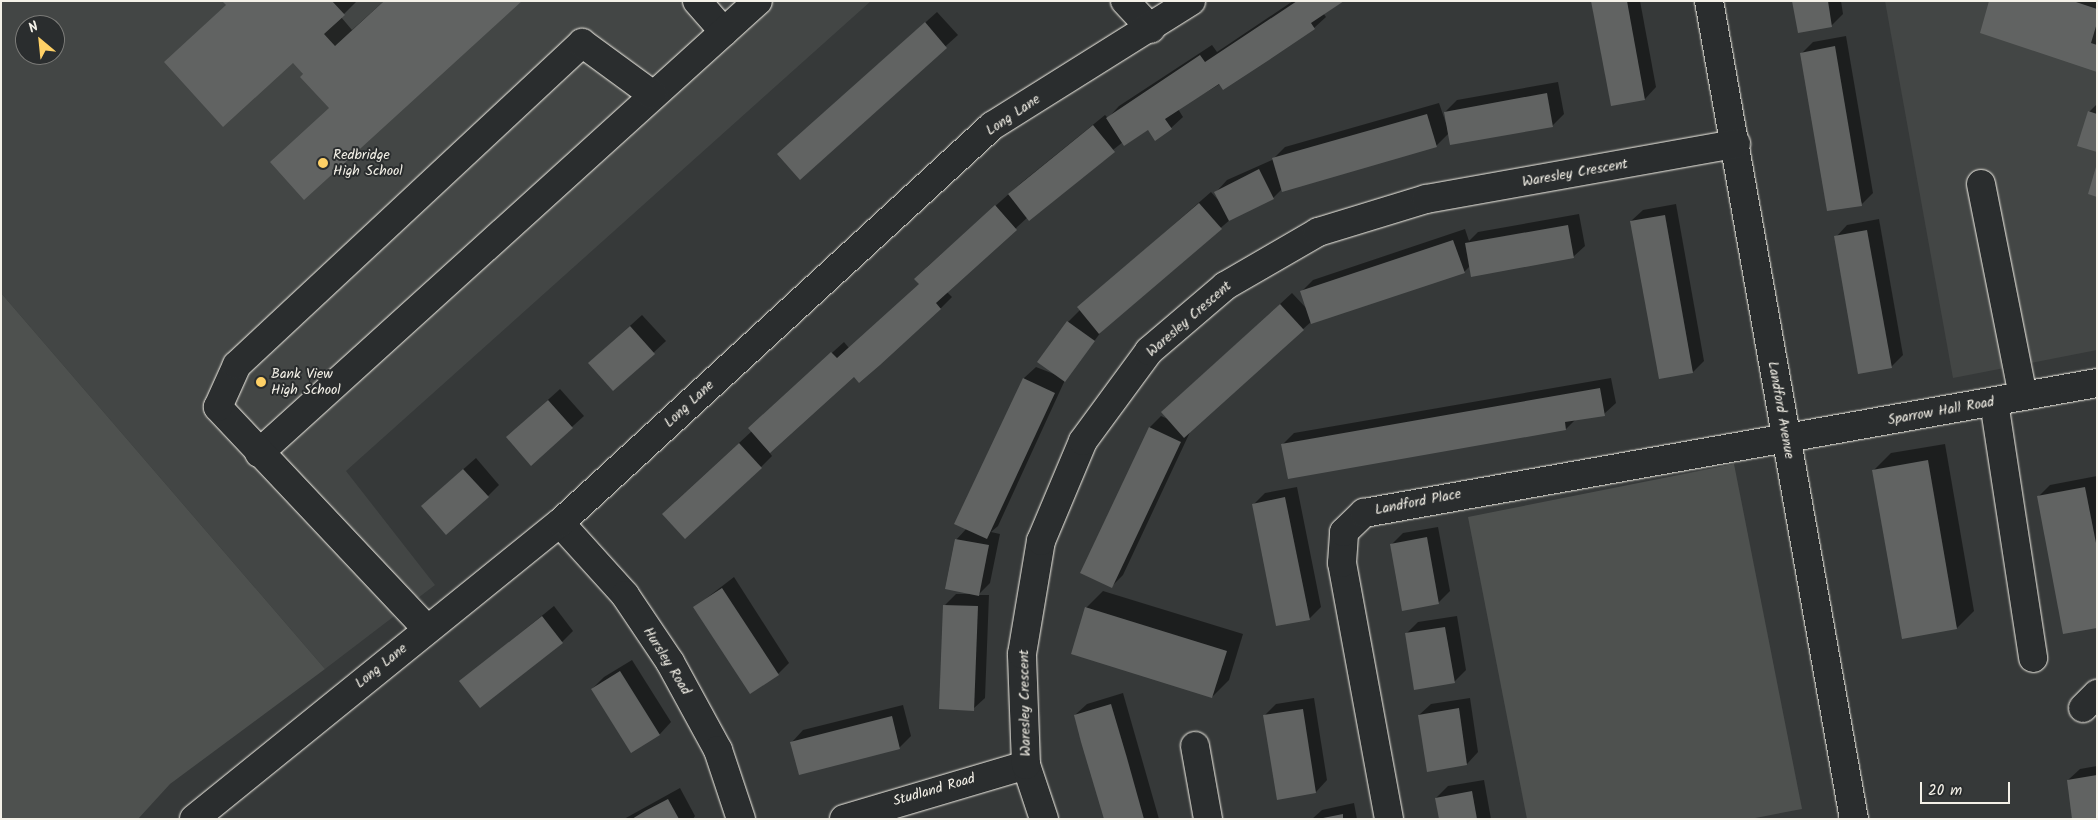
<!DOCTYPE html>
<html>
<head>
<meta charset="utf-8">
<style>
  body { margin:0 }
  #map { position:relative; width:2098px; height:820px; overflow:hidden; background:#363939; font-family:Kalam,sans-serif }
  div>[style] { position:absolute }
  .built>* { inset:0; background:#434645 }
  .green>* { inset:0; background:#4e514f }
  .shadow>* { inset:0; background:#0007 }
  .building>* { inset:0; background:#616362 }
  .roads { filter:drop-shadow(0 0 1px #f4f1e8) drop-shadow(0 0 1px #f4f1e8) }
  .minor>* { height:28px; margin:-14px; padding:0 14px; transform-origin:14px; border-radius:14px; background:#2a2d2e }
  .dots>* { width:14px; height:14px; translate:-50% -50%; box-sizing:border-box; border:2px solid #2a2d2e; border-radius:50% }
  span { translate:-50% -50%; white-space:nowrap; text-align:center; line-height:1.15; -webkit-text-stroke:4px #2a2d2e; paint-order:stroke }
  .street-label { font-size:14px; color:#f4f1e8 }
  .poi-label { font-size:14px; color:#f4f1e8 }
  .left { translate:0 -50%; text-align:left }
  .frame { position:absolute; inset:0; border:2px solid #f4f1e8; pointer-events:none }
  .north { position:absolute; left:15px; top:15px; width:50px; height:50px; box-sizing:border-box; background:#2a2d2e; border:1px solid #7b7b78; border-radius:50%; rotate:332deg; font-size:14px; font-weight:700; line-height:20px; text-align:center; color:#f4f1e8 }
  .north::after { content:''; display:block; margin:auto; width:18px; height:22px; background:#ffd166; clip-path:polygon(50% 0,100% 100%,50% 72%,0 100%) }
  .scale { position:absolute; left:1920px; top:782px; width:90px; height:22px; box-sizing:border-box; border:2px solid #f4f1e8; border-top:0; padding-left:6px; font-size:15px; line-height:18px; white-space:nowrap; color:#f4f1e8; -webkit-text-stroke:4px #2a2d2e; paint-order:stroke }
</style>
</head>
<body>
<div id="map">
  <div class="built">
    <i style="clip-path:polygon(evenodd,1px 1px,871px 1px,346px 471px,435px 585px,325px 669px,1px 293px,1px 1px,25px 25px,55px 25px,55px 55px,25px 55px,25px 25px)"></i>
    <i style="clip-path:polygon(1885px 1px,2097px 1px,2097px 350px,1953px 378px)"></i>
  </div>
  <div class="green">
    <i style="clip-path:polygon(1px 293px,325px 669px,170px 784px,138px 819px,1px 819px)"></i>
    <i style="clip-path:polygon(1734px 464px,1802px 809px,1750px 819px,1527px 819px,1468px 517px)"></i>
  </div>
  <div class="shadow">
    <i style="clip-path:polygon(224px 1px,357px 1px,341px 17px,352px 30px,384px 1px,330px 108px,293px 61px,165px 62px,227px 5px)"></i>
    <i style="clip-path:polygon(1293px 1px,1341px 1px,1323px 13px,1326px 17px,1314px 28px,1178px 109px,1183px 117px,1171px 128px,1148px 129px,1123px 142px,1028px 217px,947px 292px,952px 297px,941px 308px,860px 381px,854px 375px,769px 452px,772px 456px,761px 467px,675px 502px,752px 431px,761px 417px,844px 342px,849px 348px,920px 284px,927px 267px,1021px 183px,1105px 115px,1108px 118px,1119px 106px,1212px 45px,1217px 52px)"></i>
    <i style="clip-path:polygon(1592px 1px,1640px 1px,1656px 87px,1645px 99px,1612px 105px)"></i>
    <i style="clip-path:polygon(1793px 1px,1841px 1px,1843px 14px,1832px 25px,1799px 32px)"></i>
    <i style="clip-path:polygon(1991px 1px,2097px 1px,2097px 71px)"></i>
    <i style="clip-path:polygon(937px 12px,958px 35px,800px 178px,791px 143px)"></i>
    <i style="clip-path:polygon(1846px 36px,1873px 193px,1862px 204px,1802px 53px,1813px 42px)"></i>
    <i style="clip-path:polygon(1558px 82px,1564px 114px,1552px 126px,1449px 133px,1436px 146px,1282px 189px,1273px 198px,1231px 219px,1104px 328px,1065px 380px,998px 526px,991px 532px,1000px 534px,990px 583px,978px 595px,989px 595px,985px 698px,973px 709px,944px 606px,956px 594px,973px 594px,956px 540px,967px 528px,956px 523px,1024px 378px,1036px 367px,1059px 376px,1068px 322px,1080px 310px,1078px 308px,1211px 192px,1219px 201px,1216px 192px,1227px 180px,1272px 160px,1285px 147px,1439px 103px,1448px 129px,1445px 112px,1457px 100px)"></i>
    <i style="clip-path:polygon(2097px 104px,2097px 150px,2089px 112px)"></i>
    <i style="clip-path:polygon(1676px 204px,1704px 361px,1693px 372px,1631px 221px,1643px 210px)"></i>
    <i style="clip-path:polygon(1579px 214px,1585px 246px,1573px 257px,1470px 266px,1464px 272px,1312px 321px,1191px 430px,1123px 575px,1112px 586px,1082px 572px,1150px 427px,1161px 416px,1168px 419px,1174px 401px,1292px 293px,1308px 310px,1302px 291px,1313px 280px,1465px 229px,1469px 241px,1478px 232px)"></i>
    <i style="clip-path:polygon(1879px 219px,1903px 355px,1891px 367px,1836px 237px,1847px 225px)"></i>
    <i style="clip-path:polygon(642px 315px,666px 341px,613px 390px,589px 363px)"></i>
    <i style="clip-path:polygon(1611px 378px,1616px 403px,1604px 414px,1576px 419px,1566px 429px,1283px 444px,1294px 433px)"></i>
    <i style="clip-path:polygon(560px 389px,584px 416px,531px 464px,519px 426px)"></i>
    <i style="clip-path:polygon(1945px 444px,1974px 611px,1957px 628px,1874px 470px,1891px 453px)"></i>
    <i style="clip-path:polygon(476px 458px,499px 485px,488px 496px,434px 495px)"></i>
    <i style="clip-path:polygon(2097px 476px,2097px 627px,2038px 497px,2050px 485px)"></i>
    <i style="clip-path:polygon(1297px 487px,1321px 607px,1309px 619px,1253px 505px,1265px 493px)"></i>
    <i style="clip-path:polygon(1438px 527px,1450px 591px,1438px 603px,1391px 545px,1403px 533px)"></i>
    <i style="clip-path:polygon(734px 577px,789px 663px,778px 674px,695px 607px)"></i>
    <i style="clip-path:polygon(1103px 591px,1243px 634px,1229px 680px,1212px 697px,1086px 608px)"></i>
    <i style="clip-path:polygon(554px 606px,573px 631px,562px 642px,461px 681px)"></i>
    <i style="clip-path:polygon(1457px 616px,1466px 670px,1454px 682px,1406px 634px,1418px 622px)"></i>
    <i style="clip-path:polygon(632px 660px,671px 722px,660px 734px,631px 751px,592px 689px,604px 677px)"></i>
    <i style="clip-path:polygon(1123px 693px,1159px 819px,1105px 819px,1075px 715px,1087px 704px)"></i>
    <i style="clip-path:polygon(1314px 698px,1327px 780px,1316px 792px,1264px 716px,1276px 704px)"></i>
    <i style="clip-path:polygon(1470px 698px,1478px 752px,1467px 764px,1419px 715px,1431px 704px)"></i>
    <i style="clip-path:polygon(903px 705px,911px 736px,899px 748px,792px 742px,803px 730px)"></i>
    <i style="clip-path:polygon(2097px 766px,2097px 819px,2068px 780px,2080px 769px)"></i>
    <i style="clip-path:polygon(1484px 780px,1491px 819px,1440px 819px,1436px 798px,1448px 786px)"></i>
    <i style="clip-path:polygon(680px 788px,695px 816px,693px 819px,624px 819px)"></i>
    <i style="clip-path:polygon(1354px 803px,1357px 819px,1312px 819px,1322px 810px)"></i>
  </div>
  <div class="building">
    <i style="clip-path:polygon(222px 1px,332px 1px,345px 15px,324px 34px,335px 46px,384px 1px,522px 1px,304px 200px,270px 162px,329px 108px,300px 77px,303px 74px,293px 63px,223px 127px,164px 62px,226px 5px)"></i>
    <i style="clip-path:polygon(1297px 1px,1344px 1px,1311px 23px,1315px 29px,1269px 60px,1223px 90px,1219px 84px,1165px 119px,1172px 129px,1155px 141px,1148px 130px,1124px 146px,1106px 118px,1200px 55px,1205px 62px)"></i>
    <i style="clip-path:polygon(1591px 1px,1627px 1px,1645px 100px,1611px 106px)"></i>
    <i style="clip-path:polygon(1792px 1px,1828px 1px,1832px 27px,1798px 33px)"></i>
    <i style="clip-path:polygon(1989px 1px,2073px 1px,2097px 9px,2097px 23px,2091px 43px,2097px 45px,2097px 72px,1980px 33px)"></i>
    <i style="clip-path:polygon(925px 22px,947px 48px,800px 180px,777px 154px)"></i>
    <i style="clip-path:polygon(1835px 46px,1862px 206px,1827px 211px,1800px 53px)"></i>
    <i style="clip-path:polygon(1547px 93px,1553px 127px,1450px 145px,1444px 112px)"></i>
    <i style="clip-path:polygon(2088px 111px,2097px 114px,2097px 152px,2077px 146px)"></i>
    <i style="clip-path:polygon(1427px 114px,1437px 147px,1282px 192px,1272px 158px)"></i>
    <i style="clip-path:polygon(1093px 125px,1115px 152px,1029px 221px,1008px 194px)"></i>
    <i style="clip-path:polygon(2096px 167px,2097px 167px,2097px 197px,2088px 194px)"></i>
    <i style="clip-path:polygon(1259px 169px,1274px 199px,1229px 221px,1214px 192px)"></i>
    <i style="clip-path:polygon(1199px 203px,1222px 229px,1099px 334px,1077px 307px)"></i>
    <i style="clip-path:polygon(995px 205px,1017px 230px,936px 303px,941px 309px,880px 365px,859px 383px,854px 377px,770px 453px,748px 428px,831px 352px,837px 358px,919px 284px,914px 279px)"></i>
    <i style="clip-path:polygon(1665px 215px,1693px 373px,1659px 379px,1630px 221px)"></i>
    <i style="clip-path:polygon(1568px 225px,1574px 258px,1471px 277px,1465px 243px)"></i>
    <i style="clip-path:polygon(1867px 230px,1892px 368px,1858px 374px,1834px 236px)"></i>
    <i style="clip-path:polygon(1453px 240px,1465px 273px,1311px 324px,1300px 291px)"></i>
    <i style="clip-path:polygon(1280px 304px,1304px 330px,1184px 438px,1161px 412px)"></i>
    <i style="clip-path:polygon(1067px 321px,1095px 341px,1065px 382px,1037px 362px)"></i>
    <i style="clip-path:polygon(630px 326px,655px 354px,613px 391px,588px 363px)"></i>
    <i style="clip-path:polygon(1023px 378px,1055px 393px,987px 539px,954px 524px)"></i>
    <i style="clip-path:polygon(1600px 388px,1605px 416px,1565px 422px,1566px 430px,1288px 479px,1281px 444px)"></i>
    <i style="clip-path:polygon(548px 400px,573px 428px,531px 466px,506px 437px)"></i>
    <i style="clip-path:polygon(1149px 427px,1181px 442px,1112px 588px,1080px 573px)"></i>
    <i style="clip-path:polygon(739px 443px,762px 468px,685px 539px,662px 514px)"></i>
    <i style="clip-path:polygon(1928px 460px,1957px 629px,1902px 639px,1872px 470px)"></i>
    <i style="clip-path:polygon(463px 469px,489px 497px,446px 535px,421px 506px)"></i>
    <i style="clip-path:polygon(2085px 487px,2097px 548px,2097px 628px,2063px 634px,2037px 496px)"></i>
    <i style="clip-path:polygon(1285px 497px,1310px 620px,1276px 626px,1252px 504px)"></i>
    <i style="clip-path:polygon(1427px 537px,1439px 604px,1402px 611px,1390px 544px)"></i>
    <i style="clip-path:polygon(955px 539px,989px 545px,979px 596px,945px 589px)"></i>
    <i style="clip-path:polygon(722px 588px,779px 675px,750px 694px,693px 607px)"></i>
    <i style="clip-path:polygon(943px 605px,978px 606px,974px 711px,939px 709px)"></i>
    <i style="clip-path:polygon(1085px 607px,1227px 651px,1212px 698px,1071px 654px)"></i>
    <i style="clip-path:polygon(542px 616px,563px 643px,480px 708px,459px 681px)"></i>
    <i style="clip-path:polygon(1445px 627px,1455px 683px,1414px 690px,1405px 633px)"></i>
    <i style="clip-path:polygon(620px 671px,660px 735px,631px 753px,591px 689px)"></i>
    <i style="clip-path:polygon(1111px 704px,1127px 758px,1144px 819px,1104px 819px,1081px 742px,1074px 715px)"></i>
    <i style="clip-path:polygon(1459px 708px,1467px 765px,1427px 772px,1418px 715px)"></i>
    <i style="clip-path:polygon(1303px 709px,1316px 793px,1277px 800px,1263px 715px)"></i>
    <i style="clip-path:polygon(892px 716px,900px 749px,799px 775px,790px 742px)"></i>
    <i style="clip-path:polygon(2097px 775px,2097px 819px,2072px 819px,2067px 780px)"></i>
    <i style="clip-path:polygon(1472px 791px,1477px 819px,1439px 819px,1435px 798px)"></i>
    <i style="clip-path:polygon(668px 799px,679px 819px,632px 819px,645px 811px)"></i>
    <i style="clip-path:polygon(1343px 814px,1343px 819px,1324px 819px,1323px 818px)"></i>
  </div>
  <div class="roads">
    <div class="minor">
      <i style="left:697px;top:1px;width:41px;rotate:48.9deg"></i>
      <i style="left:1125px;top:1px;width:38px;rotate:47deg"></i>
      <i style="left:1709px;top:1px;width:831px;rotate:79.95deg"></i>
      <i style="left:1981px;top:184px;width:216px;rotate:78.8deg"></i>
      <i style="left:1994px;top:402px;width:259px;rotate:81.3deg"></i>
      <i style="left:259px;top:453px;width:673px;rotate:-42.17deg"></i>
      <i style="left:560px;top:523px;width:97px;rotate:47.9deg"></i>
      <i style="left:625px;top:595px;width:81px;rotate:56.1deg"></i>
      <i style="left:670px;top:662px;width:100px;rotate:61.4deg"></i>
      <i style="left:718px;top:750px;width:73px;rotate:71.6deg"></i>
      <i style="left:427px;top:629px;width:305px;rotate:-133.3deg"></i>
      <i style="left:218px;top:407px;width:46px;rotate:-65.7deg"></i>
      <i style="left:237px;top:365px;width:472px;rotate:-43deg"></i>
      <i style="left:582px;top:43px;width:88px;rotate:36.2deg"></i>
      <i style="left:2083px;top:708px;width:20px;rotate:-45deg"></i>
      <i style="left:1195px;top:746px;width:74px;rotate:79.9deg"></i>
      <i style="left:194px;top:819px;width:471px;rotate:-39deg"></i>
      <i style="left:560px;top:523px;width:587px;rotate:-42.58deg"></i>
      <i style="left:992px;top:126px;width:235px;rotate:-32.1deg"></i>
      <i style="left:844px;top:819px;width:190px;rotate:-16.5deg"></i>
      <i style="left:1044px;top:819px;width:57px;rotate:-108.4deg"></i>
      <i style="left:1026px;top:765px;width:111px;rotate:-92.1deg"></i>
      <i style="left:1022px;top:654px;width:115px;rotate:-80.5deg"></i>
      <i style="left:1041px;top:541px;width:108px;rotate:-67.2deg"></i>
      <i style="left:1083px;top:441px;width:112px;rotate:-53.7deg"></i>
      <i style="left:1149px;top:351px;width:100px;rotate:-40.5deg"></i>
      <i style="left:1225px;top:286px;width:108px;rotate:-30.1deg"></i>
      <i style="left:1318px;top:232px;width:113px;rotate:-17deg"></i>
      <i style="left:1426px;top:199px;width:315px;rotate:-10.1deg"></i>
      <i style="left:1389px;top:819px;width:260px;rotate:-100.4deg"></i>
      <i style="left:1342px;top:563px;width:31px;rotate:-86deg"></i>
      <i style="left:1344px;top:532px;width:28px;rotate:-44deg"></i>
      <i style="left:1364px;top:513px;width:744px;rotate:-10.06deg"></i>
    </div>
  </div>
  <div class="dots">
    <i style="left:323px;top:163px;background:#ffd166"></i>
    <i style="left:261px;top:382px;background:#ffd166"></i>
  </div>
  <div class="street-label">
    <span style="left:1013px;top:115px;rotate:-34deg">Long Lane</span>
    <span style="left:1575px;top:173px;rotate:-10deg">Waresley Crescent</span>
    <span style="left:1189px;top:319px;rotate:-41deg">Waresley Crescent</span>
    <span style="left:689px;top:404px;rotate:-43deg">Long Lane</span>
    <span style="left:1781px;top:410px;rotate:80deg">Landford Avenue</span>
    <span style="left:1941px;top:411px;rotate:-10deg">Sparrow Hall Road</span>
    <span style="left:1418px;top:502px;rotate:-11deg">Landford Place</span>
    <span style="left:667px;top:661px;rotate:58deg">Hursley Road</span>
    <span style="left:381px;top:666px;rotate:-39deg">Long Lane</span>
    <span style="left:1025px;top:703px;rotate:-91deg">Waresley Crescent</span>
    <span style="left:934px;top:790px;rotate:-16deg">Studland Road</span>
  </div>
  <div class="poi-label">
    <span class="left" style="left:333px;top:163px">Redbridge<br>High School</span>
    <span class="left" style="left:271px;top:382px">Bank View<br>High School</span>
  </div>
  <div class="frame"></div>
  <div class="north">N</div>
  <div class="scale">20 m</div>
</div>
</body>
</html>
